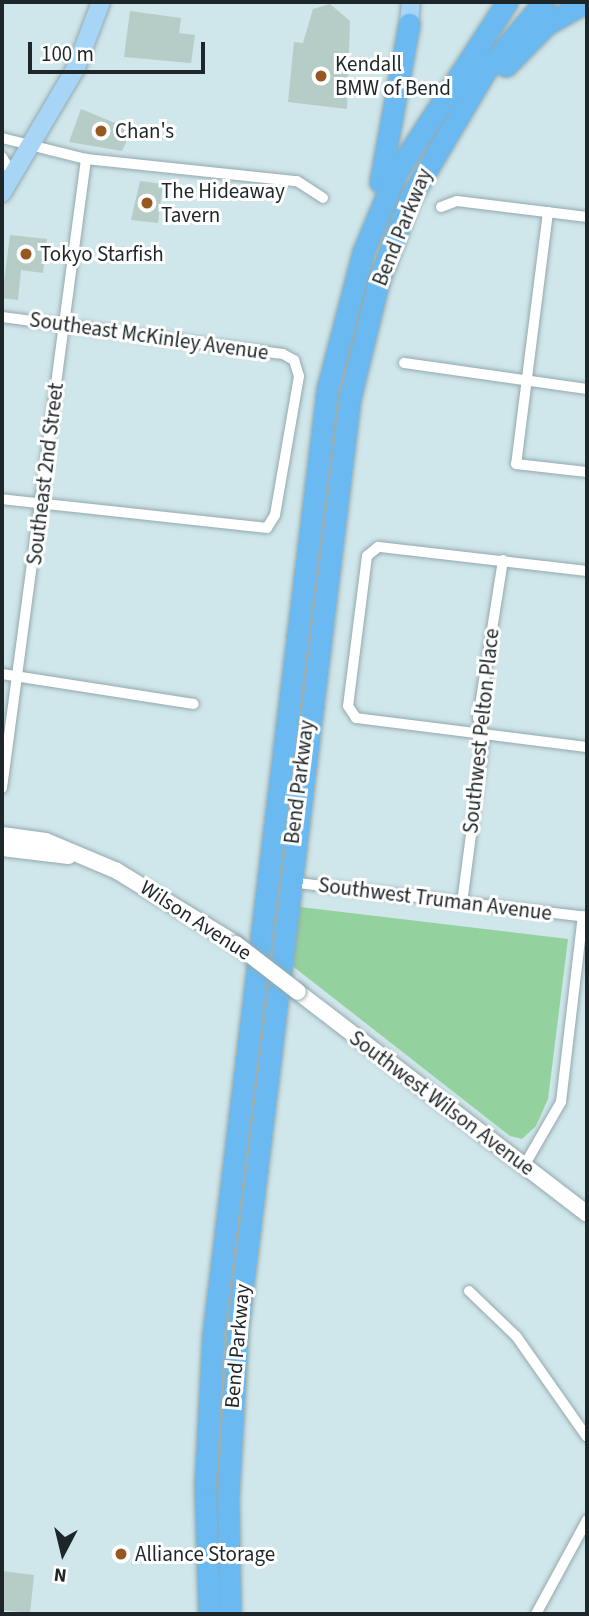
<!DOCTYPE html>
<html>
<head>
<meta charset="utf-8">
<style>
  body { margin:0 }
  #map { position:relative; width:589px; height:1616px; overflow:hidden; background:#cfe6eb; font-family:"Source Sans 3",sans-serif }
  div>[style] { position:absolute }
  .green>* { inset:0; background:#93d19f }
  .building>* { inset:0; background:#b6ccc7 }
  .roads { filter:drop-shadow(0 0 2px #93a9ad) drop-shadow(0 0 2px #93a9ad) }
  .street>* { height:10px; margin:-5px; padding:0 5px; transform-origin:5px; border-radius:5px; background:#fff }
  .secondary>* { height:16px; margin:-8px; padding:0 8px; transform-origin:8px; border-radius:8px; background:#fff }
  .primary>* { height:18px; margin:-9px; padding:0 9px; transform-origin:9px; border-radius:9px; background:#a6d5f6 }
  .highway>* { height:21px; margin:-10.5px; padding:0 10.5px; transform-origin:10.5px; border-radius:10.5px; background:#6ab9f0 }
  .bridges { filter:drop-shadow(0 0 2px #93a9ad) drop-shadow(0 0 2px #93a9ad) }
  .secondary-bridge>* { height:16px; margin:-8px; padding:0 8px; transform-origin:8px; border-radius:8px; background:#fff }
  .dots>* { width:19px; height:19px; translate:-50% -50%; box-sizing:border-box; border:4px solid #fff; border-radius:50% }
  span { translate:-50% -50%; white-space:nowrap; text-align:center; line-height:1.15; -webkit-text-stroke:6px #fff; paint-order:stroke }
  .poi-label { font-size:21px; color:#1d2628 }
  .left { translate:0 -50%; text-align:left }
  .street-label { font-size:21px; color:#1d2628 }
  .frame { position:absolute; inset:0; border:4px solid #1d2628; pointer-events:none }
  .north { position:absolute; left:28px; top:1518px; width:70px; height:70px; -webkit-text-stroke:5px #fff; paint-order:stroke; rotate:187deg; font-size:19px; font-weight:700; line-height:28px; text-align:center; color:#1d2628 }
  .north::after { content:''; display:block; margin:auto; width:24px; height:32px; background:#1d2628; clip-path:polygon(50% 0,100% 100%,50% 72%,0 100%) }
  .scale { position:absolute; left:28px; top:42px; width:177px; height:32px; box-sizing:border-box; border:4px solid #1d2628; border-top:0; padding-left:9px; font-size:21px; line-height:24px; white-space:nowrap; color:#1d2628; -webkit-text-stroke:5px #fff; paint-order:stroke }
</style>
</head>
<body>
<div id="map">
  <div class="green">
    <i style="clip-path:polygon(300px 907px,568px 939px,548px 1099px,536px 1126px,522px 1139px,510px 1136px,290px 964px)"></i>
  </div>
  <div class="building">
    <i style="clip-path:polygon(330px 4px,350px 21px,347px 109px,288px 102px,294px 42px,303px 43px,313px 9px)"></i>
    <i style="clip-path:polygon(130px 11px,181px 18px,179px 33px,195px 35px,191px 63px,124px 57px)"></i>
    <i style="clip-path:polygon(81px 109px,132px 130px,122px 151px,69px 142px)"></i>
    <i style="clip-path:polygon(140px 181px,163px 184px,158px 223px,131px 220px)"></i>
    <i style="clip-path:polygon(10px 235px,47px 239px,43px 273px,21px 270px,18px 300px,2px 298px)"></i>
    <i style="clip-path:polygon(2px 1571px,34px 1575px,30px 1613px,2px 1610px)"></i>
  </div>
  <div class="roads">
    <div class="street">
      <i style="left:2px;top:138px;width:87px;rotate:14deg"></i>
      <i style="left:86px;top:159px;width:212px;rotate:6deg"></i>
      <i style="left:297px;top:181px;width:31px;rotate:33deg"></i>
      <i style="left:2px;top:157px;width:21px;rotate:59deg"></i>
      <i style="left:441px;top:207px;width:17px;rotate:-21deg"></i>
      <i style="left:457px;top:201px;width:131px;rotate:7deg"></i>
      <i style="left:548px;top:212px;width:254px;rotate:97.2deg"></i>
      <i style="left:516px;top:464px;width:71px;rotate:6.4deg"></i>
      <i style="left:2px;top:317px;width:283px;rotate:7.5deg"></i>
      <i style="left:283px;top:354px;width:13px;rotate:29deg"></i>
      <i style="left:294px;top:360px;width:17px;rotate:73deg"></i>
      <i style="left:299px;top:376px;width:141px;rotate:99.8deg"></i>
      <i style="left:275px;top:515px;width:15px;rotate:122deg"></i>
      <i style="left:267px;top:528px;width:267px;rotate:-173.8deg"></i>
      <i style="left:404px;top:363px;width:185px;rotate:8.1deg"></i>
      <i style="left:587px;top:571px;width:210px;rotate:-173.4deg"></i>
      <i style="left:378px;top:547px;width:14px;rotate:141deg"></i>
      <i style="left:367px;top:556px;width:151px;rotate:97.2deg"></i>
      <i style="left:348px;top:706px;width:14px;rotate:56deg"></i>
      <i style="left:356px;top:718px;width:233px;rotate:7.2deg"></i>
      <i style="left:2px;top:674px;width:194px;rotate:8.9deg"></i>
      <i style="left:2px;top:788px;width:635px;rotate:-82.39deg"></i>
      <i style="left:290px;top:882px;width:299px;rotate:6.7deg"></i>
      <i style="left:462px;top:903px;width:169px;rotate:-82.5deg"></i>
      <i style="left:484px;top:735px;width:18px;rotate:-109deg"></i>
      <i style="left:478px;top:718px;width:160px;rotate:-81deg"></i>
      <i style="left:524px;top:1166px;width:74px;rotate:-60deg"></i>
      <i style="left:561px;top:1102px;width:187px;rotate:-83.3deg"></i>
      <i style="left:469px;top:1291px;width:65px;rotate:43.8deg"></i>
      <i style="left:516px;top:1336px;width:123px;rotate:54.9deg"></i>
      <i style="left:536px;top:1614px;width:107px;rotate:-61.5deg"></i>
    </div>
    <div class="secondary">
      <i style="left:2px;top:835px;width:44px;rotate:7.8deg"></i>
      <i style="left:46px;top:841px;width:77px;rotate:22.9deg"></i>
      <i style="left:117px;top:871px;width:140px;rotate:31.5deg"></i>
      <i style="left:2px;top:848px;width:67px;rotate:6.8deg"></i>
      <i style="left:298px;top:992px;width:364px;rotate:37.5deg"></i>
    </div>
    <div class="primary">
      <i style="left:409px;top:24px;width:22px;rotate:-85deg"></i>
      <i style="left:2px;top:193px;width:145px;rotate:-59.4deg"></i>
      <i style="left:76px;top:68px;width:71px;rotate:-69.3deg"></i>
    </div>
    <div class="highway">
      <i style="left:506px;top:66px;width:59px;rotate:-45.7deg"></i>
      <i style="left:547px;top:24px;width:45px;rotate:-29.4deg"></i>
      <i style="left:380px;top:182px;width:161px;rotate:-79.6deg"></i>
      <i style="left:209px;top:1614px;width:129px;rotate:-91.8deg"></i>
      <i style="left:205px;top:1485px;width:151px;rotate:-87deg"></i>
      <i style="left:213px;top:1334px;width:951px;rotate:-83.11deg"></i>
      <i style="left:327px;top:390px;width:143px;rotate:-75.4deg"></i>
      <i style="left:363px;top:252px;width:86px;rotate:-67.3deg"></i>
      <i style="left:396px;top:173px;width:204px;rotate:-57deg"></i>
      <i style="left:230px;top:1614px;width:116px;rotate:-91deg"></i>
      <i style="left:228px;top:1498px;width:172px;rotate:-86.7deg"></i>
      <i style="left:238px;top:1326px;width:935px;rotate:-83.12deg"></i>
      <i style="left:350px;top:398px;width:122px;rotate:-76.2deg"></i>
      <i style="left:379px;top:280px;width:88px;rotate:-69.3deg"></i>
      <i style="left:410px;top:198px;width:149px;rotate:-59.3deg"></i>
      <i style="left:486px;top:70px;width:89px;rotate:-49.5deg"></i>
    </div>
  </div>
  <div class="bridges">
    <div class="secondary-bridge">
      <i style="left:236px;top:944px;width:78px;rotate:37.7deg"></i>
    </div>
  </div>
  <div class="dots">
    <i style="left:321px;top:76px;background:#97581f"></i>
    <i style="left:101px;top:131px;background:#97581f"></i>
    <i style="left:147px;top:203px;background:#97581f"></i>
    <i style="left:26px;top:254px;background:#97581f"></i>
    <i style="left:121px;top:1554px;background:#97581f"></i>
  </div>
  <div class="poi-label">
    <span class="left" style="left:335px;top:76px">Kendall<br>BMW of Bend</span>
    <span class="left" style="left:115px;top:131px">Chan's</span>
    <span class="left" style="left:161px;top:203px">The Hideaway<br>Tavern</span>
    <span class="left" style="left:40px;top:254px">Tokyo Starfish</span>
    <span class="left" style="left:135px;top:1554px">Alliance Storage</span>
  </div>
  <div class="street-label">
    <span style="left:402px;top:227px;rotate:-68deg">Bend Parkway</span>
    <span style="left:149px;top:336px;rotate:8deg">Southeast McKinley Avenue</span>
    <span style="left:45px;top:474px;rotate:-83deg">Southeast 2nd Street</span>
    <span style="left:481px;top:731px;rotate:-84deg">Southwest Pelton Place</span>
    <span style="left:299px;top:782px;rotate:-83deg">Bend Parkway</span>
    <span style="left:435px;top:899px;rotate:7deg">Southwest Truman Avenue</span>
    <span style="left:196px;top:920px;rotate:33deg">Wilson Avenue</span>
    <span style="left:442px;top:1103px;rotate:37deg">Southwest Wilson Avenue</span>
    <span style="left:237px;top:1346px;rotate:-85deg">Bend Parkway</span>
  </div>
  <div class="frame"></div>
  <div class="north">N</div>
  <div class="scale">100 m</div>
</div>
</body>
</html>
